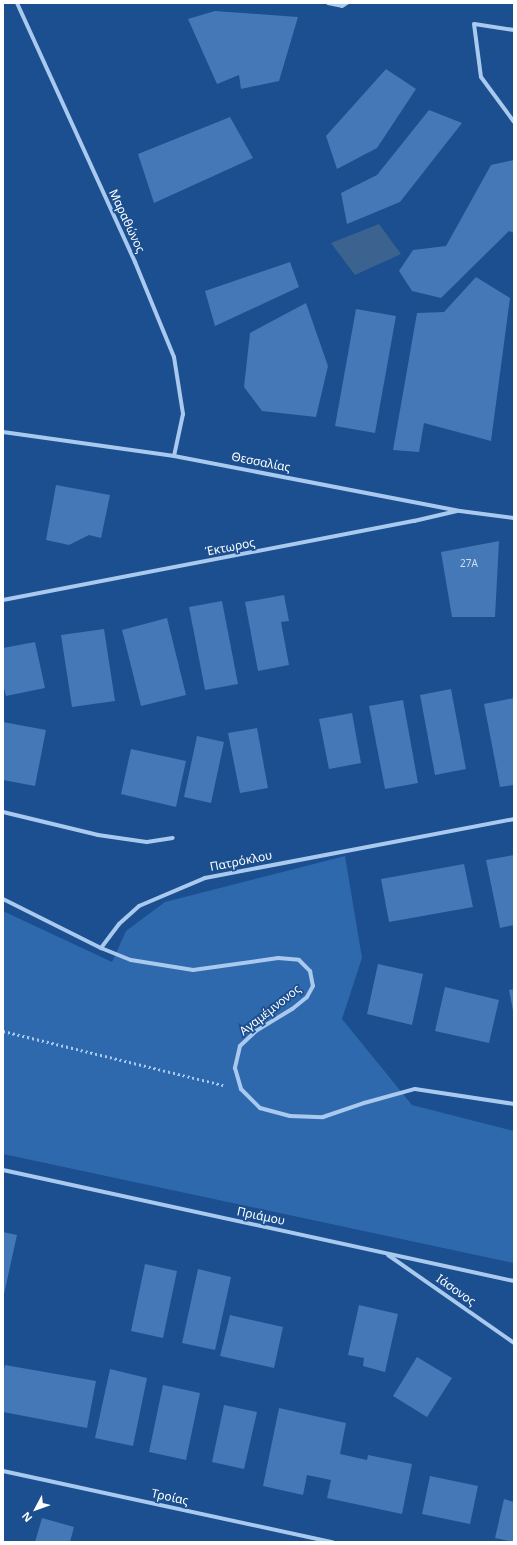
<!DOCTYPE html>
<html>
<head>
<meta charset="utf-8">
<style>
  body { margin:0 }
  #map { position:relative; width:517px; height:1545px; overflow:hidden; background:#1b4f8f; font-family:"Noto Sans",sans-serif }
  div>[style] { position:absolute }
  .green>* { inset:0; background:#2e69ad }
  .water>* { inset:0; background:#3c6290 }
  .building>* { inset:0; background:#4478b7 }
  .path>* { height:2.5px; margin-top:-1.25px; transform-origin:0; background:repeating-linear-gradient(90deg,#a9c9ee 0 2px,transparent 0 5px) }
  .street>* { height:4px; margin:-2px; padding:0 2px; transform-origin:2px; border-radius:2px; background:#a9c9ee }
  span { translate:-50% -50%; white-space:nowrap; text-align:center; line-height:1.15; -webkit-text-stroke:3.5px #1b4f8f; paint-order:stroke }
  .number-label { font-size:10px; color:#d0dded }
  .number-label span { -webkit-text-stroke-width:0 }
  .street-label { font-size:12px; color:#fff }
  .frame { position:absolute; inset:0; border:4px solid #fff; pointer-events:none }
  .north { position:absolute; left:16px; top:1489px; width:40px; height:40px; -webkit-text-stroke:3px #1b4f8f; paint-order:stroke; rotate:229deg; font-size:11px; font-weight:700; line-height:16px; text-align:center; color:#fff }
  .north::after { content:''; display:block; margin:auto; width:14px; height:18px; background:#fff; clip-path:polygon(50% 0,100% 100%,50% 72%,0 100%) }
</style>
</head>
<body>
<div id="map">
  <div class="green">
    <i style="clip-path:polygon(345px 856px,362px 958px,342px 1019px,412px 1105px,514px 1131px,514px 1263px,3px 1154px,3px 911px,112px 962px,126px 931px,165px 902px)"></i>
  </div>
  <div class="water">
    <i style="clip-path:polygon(379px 224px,401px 254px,355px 275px,331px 243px)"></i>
  </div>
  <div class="building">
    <i style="clip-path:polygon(215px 11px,298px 17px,279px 81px,241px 89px,239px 75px,217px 84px,188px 19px)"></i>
    <i style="clip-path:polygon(386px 69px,416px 89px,377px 148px,337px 169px,326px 136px)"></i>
    <i style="clip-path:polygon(429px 110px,462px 123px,400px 202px,347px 224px,341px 193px,377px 175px)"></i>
    <i style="clip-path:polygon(230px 117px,253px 158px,154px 203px,138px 154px)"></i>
    <i style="clip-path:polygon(514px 160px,514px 233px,509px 231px,441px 298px,412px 291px,399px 271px,413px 250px,446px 246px,491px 165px)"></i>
    <i style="clip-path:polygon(290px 262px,299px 287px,215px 326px,205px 291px)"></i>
    <i style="clip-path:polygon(476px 277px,510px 298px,491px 441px,424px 423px,419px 452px,393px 450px,417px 313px,444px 312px)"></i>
    <i style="clip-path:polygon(306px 303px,328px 366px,316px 417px,262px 411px,244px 387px,250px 333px)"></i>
    <i style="clip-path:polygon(356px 309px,396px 316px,375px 433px,335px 426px)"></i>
    <i style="clip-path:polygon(56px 485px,110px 495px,101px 538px,89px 535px,69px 545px,46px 540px)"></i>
    <i style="clip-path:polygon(499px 541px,495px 617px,452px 617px,441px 552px)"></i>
    <i style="clip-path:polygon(284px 595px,289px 621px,281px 622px,289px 665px,258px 671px,245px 602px)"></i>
    <i style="clip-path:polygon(222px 601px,238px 684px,205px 690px,189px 607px)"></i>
    <i style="clip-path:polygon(167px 618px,186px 695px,141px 706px,122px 630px)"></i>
    <i style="clip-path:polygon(104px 629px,115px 701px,72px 707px,61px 635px)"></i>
    <i style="clip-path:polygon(35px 642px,45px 688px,6px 696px,3px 684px,3px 648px)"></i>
    <i style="clip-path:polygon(451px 689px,466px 769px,435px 775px,420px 695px)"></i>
    <i style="clip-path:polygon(514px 698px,514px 785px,500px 787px,484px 704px)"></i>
    <i style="clip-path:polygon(403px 700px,418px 783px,385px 789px,369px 706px)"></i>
    <i style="clip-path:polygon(352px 713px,361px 763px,329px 769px,319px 719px)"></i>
    <i style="clip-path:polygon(3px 722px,46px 730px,35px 786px,3px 780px)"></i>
    <i style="clip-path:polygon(257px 728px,268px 788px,240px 793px,228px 733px)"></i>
    <i style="clip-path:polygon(197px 736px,224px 742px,211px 803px,184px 797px)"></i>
    <i style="clip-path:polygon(131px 749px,186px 761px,176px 807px,121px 794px)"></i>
    <i style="clip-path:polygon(514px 855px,514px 925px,500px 928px,486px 860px)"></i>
    <i style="clip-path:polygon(464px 864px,473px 907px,389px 922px,381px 879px)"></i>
    <i style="clip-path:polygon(378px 964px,423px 974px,412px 1025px,367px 1014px)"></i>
    <i style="clip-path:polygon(445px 987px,499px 1000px,489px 1043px,435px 1031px)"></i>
    <i style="clip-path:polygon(514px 989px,514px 1011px,513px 1011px,509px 990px)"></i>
    <i style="clip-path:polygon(3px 1232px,17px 1235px,4px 1294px,3px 1294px)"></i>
    <i style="clip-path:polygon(145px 1264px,177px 1271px,163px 1338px,131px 1331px)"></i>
    <i style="clip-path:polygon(198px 1269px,231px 1277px,215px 1350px,182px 1343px)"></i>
    <i style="clip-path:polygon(359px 1305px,398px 1314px,385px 1372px,363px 1366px,364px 1358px,348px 1355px)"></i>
    <i style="clip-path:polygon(230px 1315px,283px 1327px,274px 1368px,220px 1356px)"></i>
    <i style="clip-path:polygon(417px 1357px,452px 1378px,427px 1417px,393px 1396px)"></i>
    <i style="clip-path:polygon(5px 1365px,96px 1381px,87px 1428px,3px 1412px,3px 1374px)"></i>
    <i style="clip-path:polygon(110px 1369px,147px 1378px,133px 1446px,95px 1438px)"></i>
    <i style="clip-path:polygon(163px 1385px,200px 1393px,186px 1460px,149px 1452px)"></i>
    <i style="clip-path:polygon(224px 1405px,257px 1412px,244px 1469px,212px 1462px)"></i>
    <i style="clip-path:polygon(279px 1408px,346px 1423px,340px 1454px,367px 1460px,368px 1455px,412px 1464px,402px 1514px,327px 1498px,331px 1480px,307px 1475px,303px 1495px,263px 1486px)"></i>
    <i style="clip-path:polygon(430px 1476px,478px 1486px,470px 1524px,422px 1514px)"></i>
    <i style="clip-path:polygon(504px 1499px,514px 1502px,514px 1542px,495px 1538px)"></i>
    <i style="clip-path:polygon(42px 1518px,74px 1527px,70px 1542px,35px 1542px)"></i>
  </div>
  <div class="path">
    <i style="left:3px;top:1031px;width:227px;rotate:13.8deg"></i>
  </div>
  <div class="street">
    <i style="left:17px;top:3px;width:285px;rotate:65.5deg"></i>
    <i style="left:135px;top:262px;width:103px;rotate:67.7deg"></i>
    <i style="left:174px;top:357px;width:58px;rotate:81deg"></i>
    <i style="left:183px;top:414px;width:43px;rotate:102.1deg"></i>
    <i style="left:328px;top:3px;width:14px;rotate:12deg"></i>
    <i style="left:342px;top:6px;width:6px;rotate:-31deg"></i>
    <i style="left:514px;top:30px;width:40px;rotate:-171.5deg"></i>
    <i style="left:474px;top:24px;width:53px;rotate:82.5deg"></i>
    <i style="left:481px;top:77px;width:56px;rotate:53.7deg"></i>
    <i style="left:3px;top:432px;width:173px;rotate:8deg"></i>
    <i style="left:174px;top:456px;width:291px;rotate:10.9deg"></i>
    <i style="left:460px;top:511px;width:54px;rotate:7.4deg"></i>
    <i style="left:3px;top:600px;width:419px;rotate:-10.9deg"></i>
    <i style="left:414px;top:521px;width:44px;rotate:-13.1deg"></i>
    <i style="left:3px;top:812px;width:98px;rotate:13.6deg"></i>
    <i style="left:98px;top:835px;width:49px;rotate:8.1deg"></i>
    <i style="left:147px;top:842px;width:26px;rotate:-9deg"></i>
    <i style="left:3px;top:899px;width:110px;rotate:26.6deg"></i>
    <i style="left:101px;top:948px;width:32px;rotate:22deg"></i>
    <i style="left:131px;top:960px;width:63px;rotate:9.2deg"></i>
    <i style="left:193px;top:970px;width:86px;rotate:-8deg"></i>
    <i style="left:278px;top:958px;width:21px;rotate:5deg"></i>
    <i style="left:299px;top:960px;width:16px;rotate:45deg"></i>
    <i style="left:310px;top:971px;width:15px;rotate:79deg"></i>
    <i style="left:313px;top:986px;width:13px;rotate:119deg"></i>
    <i style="left:307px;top:997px;width:19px;rotate:141deg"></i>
    <i style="left:292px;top:1009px;width:42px;rotate:148.6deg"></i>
    <i style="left:256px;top:1031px;width:22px;rotate:137deg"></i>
    <i style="left:240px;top:1046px;width:23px;rotate:103deg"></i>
    <i style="left:235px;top:1068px;width:22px;rotate:74deg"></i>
    <i style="left:241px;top:1089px;width:27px;rotate:45deg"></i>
    <i style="left:260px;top:1108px;width:31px;rotate:15deg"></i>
    <i style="left:290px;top:1116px;width:33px;rotate:2deg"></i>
    <i style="left:323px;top:1117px;width:43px;rotate:-18.9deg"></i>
    <i style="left:364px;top:1103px;width:53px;rotate:-15.4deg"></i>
    <i style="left:415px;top:1089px;width:100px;rotate:8.6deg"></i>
    <i style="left:101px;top:948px;width:30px;rotate:-53deg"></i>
    <i style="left:119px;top:924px;width:27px;rotate:-42deg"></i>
    <i style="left:139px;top:906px;width:72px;rotate:-23deg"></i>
    <i style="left:205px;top:878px;width:315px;rotate:-10.8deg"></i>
    <i style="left:3px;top:1170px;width:523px;rotate:12.26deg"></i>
    <i style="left:388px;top:1255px;width:154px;rotate:34.9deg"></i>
    <i style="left:3px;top:1471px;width:337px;rotate:12.2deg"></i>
  </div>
  <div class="number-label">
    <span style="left:469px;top:564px">27Α</span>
  </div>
  <div class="street-label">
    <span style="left:127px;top:221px;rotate:65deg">Μαραθώνος</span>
    <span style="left:261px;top:462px;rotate:11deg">Θεσσαλίας</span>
    <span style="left:230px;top:547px;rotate:-11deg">Έκτωρος</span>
    <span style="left:241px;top:861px;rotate:-11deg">Πατρόκλου</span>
    <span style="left:270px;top:1010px;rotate:-38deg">Αγαμέμνονος</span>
    <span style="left:261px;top:1216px;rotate:12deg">Πριάμου</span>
    <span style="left:456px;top:1290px;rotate:35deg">Ιάσονος</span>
    <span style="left:170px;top:1497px;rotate:12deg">Τροίας</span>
  </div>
  <div class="frame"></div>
  <div class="north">N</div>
</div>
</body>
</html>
